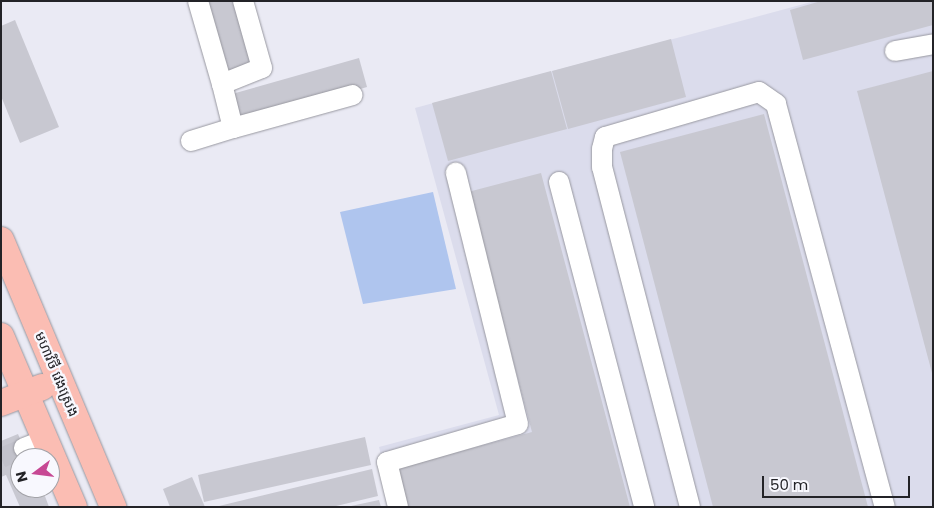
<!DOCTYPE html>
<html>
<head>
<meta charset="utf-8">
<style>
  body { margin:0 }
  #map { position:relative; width:934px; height:508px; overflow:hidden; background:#eaeaf4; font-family:Poppins,"Noto Sans Khmer",sans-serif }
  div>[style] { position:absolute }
  .built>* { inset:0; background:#dbdcec }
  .water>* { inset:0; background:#afc5ee }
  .building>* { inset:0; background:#c8c8d1 }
  .minor-tunnel>* { height:20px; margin-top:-10px; transform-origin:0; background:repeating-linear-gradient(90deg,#c2c2cb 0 20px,transparent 0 30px) }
  .roads { filter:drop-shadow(0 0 1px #9898a0) drop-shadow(0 0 1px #9898a0) }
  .minor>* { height:20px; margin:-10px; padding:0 10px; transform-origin:10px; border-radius:10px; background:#fff }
  .major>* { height:26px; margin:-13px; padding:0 13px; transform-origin:13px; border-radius:13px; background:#fbbdb3 }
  span { translate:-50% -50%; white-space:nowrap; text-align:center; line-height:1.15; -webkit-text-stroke:4.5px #f8f8fe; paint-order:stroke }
  .street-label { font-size:14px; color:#232327 }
  .frame { position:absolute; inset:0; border:2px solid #232327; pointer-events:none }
  .north { position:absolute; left:10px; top:448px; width:50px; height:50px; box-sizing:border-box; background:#f8f8fe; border:1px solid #a3a3a8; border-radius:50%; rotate:255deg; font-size:14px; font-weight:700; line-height:20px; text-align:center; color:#232327 }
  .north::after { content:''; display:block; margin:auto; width:18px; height:22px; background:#c74894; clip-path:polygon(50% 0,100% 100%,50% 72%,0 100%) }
  .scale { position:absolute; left:762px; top:476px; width:148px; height:22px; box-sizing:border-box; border:2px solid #232327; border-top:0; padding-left:6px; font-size:15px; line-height:18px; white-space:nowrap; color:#232327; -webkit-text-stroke:4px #f8f8fe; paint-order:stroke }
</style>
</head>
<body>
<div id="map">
  <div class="built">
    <i style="clip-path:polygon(815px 1px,933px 1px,933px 507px,393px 507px,379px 447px,499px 415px,415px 108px)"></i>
  </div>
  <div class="water">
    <i style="clip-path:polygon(433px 192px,456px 289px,363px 304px,340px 212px)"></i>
  </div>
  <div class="building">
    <i style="clip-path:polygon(205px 1px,237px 1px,255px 65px,225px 74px)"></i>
    <i style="clip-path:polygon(821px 1px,933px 1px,933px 25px,803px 60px,790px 10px)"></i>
    <i style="clip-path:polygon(15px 20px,59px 127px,20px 143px,1px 96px,1px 26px)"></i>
    <i style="clip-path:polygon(671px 39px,686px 97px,568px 129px,552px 71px)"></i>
    <i style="clip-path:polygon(359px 58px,367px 87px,240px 123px,232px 94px)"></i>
    <i style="clip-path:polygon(551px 71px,567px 129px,448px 161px,432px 103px)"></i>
    <i style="clip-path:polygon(933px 71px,933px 373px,932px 373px,857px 91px)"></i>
    <i style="clip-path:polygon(764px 114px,868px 507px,713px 507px,620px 152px)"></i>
    <i style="clip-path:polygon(541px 173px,630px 507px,405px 507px,395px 469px,532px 432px,468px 192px)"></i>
    <i style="clip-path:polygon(18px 434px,28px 458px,20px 458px,20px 488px,42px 488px,49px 507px,20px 507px,6px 475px,1px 477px,1px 441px)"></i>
    <i style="clip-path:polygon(365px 437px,371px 465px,204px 502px,198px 475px)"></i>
    <i style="clip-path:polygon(372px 469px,378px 496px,332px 507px,215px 507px)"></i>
    <i style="clip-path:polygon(192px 477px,205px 507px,170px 507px,163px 489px)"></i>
    <i style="clip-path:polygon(379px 500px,381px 507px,351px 507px,351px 506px)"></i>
  </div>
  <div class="minor-tunnel">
    <i style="left:1px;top:458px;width:25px;rotate:-23deg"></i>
  </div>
  <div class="roads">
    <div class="minor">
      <i style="left:198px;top:1px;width:86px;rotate:73.9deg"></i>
      <i style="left:895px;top:51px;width:39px;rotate:-10deg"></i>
      <i style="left:233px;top:128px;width:124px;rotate:-15.4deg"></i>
      <i style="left:191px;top:141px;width:44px;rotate:-17.2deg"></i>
      <i style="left:233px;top:128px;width:45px;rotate:-104deg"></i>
      <i style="left:222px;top:84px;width:43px;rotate:-21.8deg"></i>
      <i style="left:262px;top:68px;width:70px;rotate:-105.8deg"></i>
      <i style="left:559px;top:182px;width:336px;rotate:75.3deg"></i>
      <i style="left:24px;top:448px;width:22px;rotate:-21deg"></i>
      <i style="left:398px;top:507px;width:46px;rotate:-103.7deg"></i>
      <i style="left:387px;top:462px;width:136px;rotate:-16.2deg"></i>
      <i style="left:518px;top:424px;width:259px;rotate:-103.9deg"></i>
      <i style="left:690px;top:507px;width:351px;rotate:-104.5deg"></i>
      <i style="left:602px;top:167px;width:18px;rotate:-90deg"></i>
      <i style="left:602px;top:149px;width:12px;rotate:-76deg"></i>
      <i style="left:605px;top:137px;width:160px;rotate:-16.3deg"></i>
      <i style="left:759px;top:92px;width:21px;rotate:35deg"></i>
      <i style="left:776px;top:104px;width:417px;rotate:74.9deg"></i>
    </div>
    <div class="major">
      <i style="left:1px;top:240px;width:290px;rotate:67.2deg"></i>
      <i style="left:1px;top:336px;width:186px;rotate:66.9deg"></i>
      <i style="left:1px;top:403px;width:44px;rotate:-21.3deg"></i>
    </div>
  </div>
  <div class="street-label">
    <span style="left:57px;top:374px;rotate:67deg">មហាវិថី វេងស្រេង</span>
  </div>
  <div class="frame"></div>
  <div class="north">N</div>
  <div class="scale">50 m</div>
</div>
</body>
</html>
